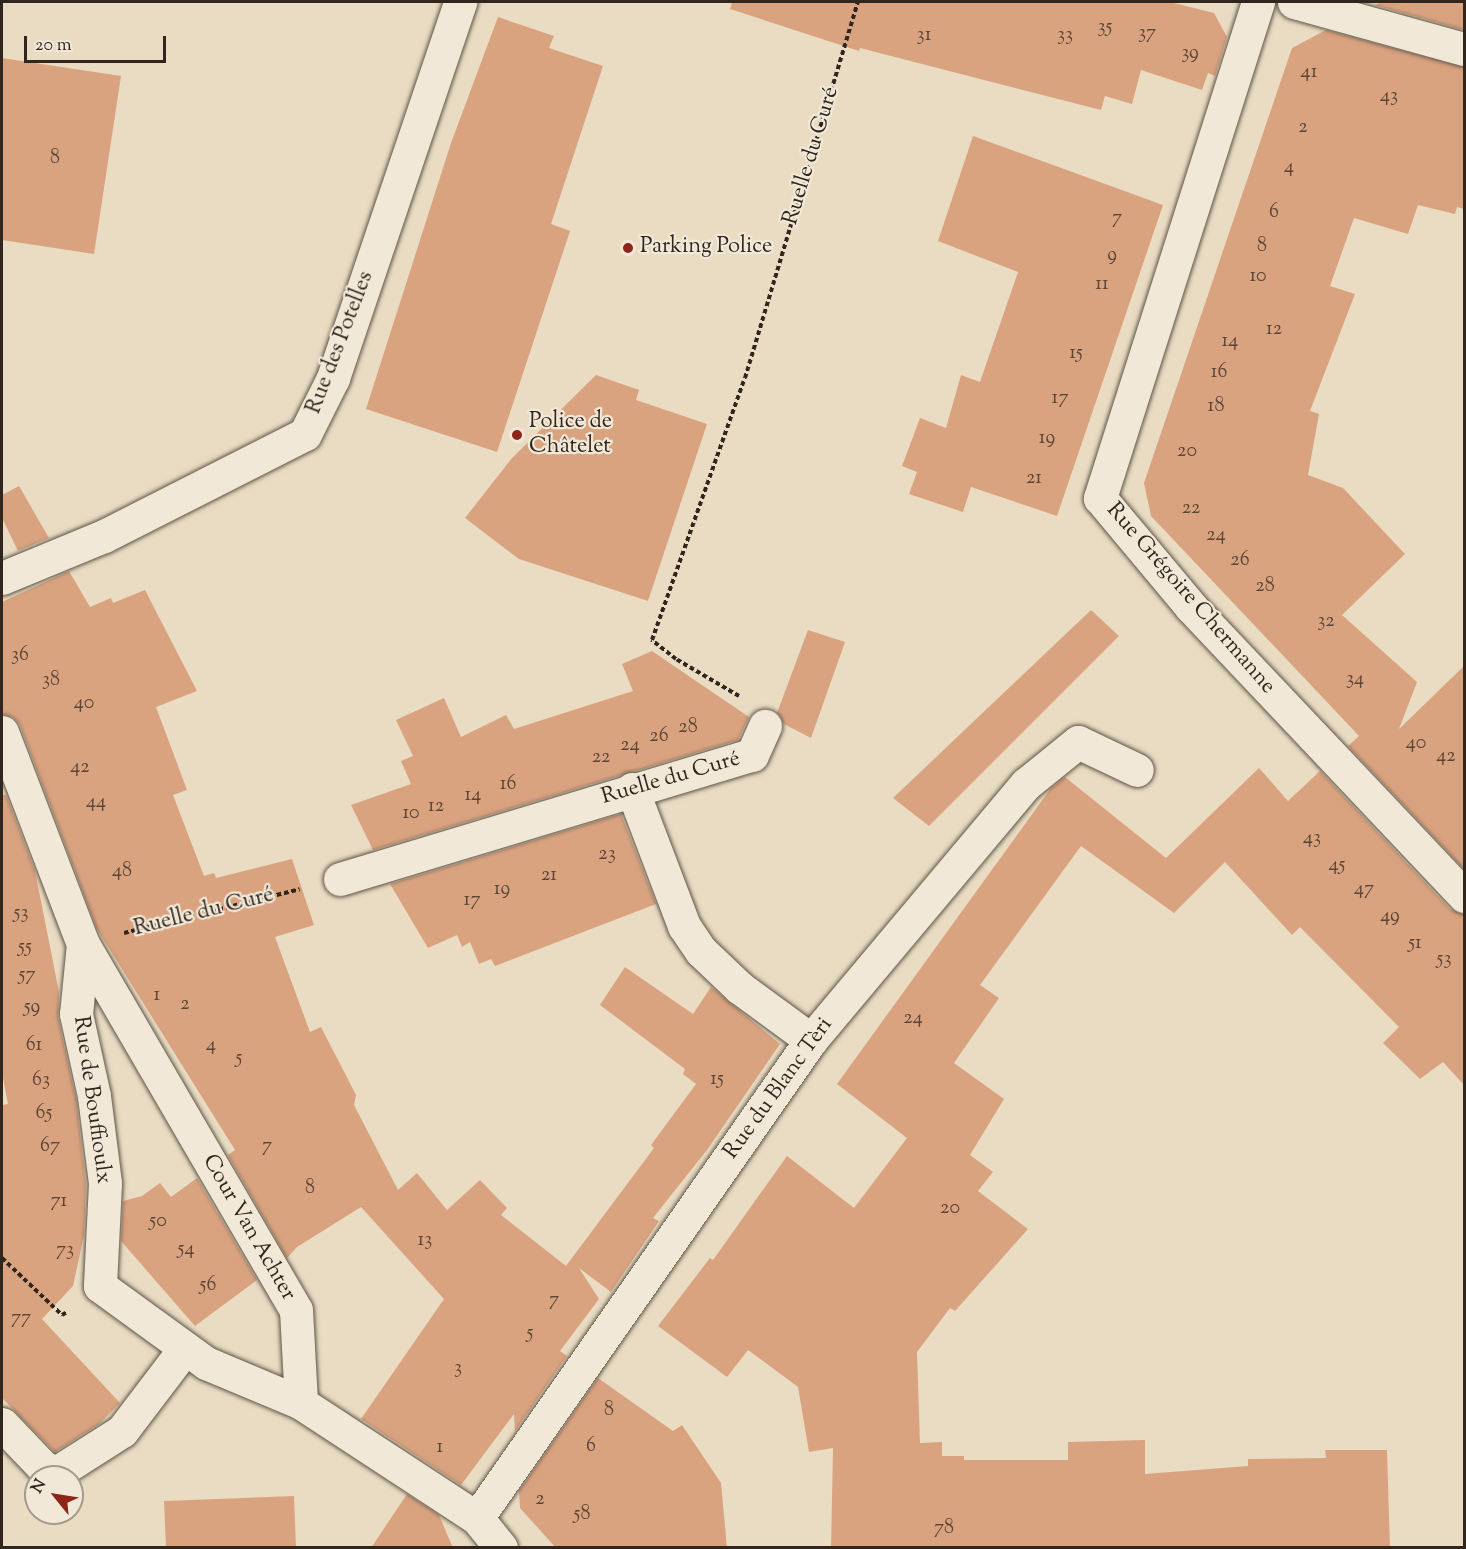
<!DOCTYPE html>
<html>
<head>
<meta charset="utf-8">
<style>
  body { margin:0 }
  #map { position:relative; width:1466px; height:1549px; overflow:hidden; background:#e9dcc3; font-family:"Sorts Mill Goudy",serif }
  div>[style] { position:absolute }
  .building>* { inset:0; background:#daa380 }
  .path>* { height:4px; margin-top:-2px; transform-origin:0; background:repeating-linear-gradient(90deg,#31261d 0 4.5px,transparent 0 7.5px) }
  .roads { filter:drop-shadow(0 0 2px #5f5446) drop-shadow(0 0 2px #5f5446) }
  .minor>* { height:33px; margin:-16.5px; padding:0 16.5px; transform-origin:16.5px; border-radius:16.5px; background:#f1e8d8 }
  .dots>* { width:16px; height:16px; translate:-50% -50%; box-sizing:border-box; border:3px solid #f1e8d8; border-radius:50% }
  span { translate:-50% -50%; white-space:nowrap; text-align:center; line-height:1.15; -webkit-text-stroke:4.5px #f1e8d8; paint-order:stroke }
  .number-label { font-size:20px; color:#5b4536 }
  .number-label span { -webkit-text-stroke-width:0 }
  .street-label { font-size:22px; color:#31261d }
  .poi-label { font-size:22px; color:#31261d }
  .left { translate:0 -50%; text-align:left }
  .frame { position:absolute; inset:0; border:3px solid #31261d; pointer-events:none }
  .north { position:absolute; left:24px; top:1465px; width:60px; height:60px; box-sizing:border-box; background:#f1e8d8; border:2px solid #a49a8d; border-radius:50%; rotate:300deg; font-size:16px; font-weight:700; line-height:24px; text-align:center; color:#31261d }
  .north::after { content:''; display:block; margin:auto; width:21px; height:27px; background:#8f2418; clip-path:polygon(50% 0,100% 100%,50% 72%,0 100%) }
  .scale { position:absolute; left:24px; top:36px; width:142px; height:27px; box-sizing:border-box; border:3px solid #31261d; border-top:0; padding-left:8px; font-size:18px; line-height:21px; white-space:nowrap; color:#31261d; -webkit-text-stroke:4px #f1e8d8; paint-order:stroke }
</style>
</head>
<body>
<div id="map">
  <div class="building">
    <i style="clip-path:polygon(732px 2px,1170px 2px,1214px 13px,1227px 37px,1215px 76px,1208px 73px,1202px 90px,1141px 70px,1132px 104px,1105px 96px,1101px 110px,860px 48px,859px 51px,730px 9px)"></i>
    <i style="clip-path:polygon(1382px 2px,1464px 2px,1464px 30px,1375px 5px)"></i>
    <i style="clip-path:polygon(498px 17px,554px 36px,549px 48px,603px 66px,551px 224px,570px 231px,497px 452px,366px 409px,451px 143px)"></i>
    <i style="clip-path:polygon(1326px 30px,1464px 67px,1464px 209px,1457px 207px,1455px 214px,1418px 205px,1408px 234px,1354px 218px,1330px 286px,1355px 294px,1310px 411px,1319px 414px,1308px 475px,1343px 488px,1405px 554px,1342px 615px,1417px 682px,1399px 729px,1464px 666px,1464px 869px,1348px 746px,1359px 736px,1151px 516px,1144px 483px,1292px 48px)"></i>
    <i style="clip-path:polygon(2px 58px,121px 76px,94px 254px,2px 240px)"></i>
    <i style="clip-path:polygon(973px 136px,1163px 205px,1057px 516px,971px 487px,963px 512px,909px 494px,917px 472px,902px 466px,920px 418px,946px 428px,961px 375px,980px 382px,1018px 272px,938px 241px)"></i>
    <i style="clip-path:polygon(596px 375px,639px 390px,636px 400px,707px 424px,648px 601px,519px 559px,465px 518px,512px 458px)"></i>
    <i style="clip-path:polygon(19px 486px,49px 538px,18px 551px,2px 518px,2px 495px)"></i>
    <i style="clip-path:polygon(69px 571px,90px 607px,111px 598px,113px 603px,145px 590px,197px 691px,156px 707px,187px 790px,173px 795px,204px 876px,214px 873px,216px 878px,292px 859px,314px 925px,275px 937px,310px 1032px,321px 1027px,356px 1095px,354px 1105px,398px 1190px,417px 1173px,447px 1210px,480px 1180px,507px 1208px,501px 1215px,566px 1266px,654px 1148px,651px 1145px,696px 1084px,683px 1074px,685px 1069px,600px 1005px,625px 967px,693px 1014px,711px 987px,780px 1044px,707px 1150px,653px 1218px,659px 1221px,611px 1292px,579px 1268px,599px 1299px,560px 1351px,567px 1356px,515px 1431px,514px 1414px,461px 1485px,361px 1419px,444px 1299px,361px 1207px,297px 1247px,287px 1258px,228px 1155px,235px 1150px,97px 929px,20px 725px,13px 717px,2px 714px,2px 602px)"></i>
    <i style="clip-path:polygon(1091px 610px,1119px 636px,929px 826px,893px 798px)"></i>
    <i style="clip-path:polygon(808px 630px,845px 642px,811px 738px,784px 724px,777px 713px)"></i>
    <i style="clip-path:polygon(652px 651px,749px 717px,738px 740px,373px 850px,351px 805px,411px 784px,401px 761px,413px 756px,396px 720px,444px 698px,461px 737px,506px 715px,514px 729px,633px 691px,622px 664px)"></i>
    <i style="clip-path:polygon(1259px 768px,1288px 801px,1320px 771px,1450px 909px,1464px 914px,1464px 1085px,1443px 1062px,1420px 1079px,1383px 1043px,1399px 1027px,1300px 927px,1292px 935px,1225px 862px,1174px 913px,1081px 846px,980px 985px,999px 998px,954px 1063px,1004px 1099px,970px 1155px,993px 1172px,978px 1191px,1028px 1229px,955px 1311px,950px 1308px,917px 1352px,920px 1443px,942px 1442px,942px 1456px,964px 1456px,964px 1460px,1068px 1460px,1068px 1442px,1145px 1440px,1145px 1474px,1248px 1466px,1248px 1459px,1326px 1458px,1325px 1450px,1387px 1450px,1390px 1548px,831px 1548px,833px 1448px,809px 1452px,798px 1387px,748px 1350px,727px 1377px,658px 1326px,710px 1258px,713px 1260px,787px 1156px,854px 1208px,907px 1138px,837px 1084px,1051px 788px,1065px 777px,1166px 858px)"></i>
    <i style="clip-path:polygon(2px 795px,6px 795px,35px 871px,59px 992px,58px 1018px,76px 1099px,86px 1184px,84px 1235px,73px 1286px,42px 1319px,120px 1403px,99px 1424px,55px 1452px,2px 1398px,2px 1105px,8px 1104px,2px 1073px)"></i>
    <i style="clip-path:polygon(621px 814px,656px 904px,495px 966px,491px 959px,479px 964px,470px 942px,462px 947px,457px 935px,428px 948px,390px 884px)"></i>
    <i style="clip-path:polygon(197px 1178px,257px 1280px,195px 1326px,121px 1241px,123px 1201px,142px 1196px,160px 1183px,171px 1197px)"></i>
    <i style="clip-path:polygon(598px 1378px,673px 1431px,682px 1425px,721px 1483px,727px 1548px,556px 1548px,520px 1508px,519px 1491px)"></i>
    <i style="clip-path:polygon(407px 1494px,439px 1515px,453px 1548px,371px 1548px)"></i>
    <i style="clip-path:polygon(294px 1496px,296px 1548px,166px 1548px,164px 1501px)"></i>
  </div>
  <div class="path">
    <i style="left:739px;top:696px;width:73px;rotate:-149.6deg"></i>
    <i style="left:676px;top:659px;width:31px;rotate:-142deg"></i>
    <i style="left:652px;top:640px;width:278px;rotate:-70.5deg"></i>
    <i style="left:745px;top:378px;width:393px;rotate:-73.3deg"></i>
    <i style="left:124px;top:933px;width:181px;rotate:-14deg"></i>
    <i style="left:2px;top:1258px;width:83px;rotate:43.5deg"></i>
    <i style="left:62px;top:1315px;width:6px;rotate:-31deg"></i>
  </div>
  <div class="roads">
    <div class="minor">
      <i style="left:1258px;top:2px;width:521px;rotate:107.67deg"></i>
      <i style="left:1100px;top:498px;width:142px;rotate:50.1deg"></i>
      <i style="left:1191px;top:607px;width:398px;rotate:46.6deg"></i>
      <i style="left:1294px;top:2px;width:176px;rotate:15.5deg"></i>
      <i style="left:2px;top:578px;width:110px;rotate:-22.4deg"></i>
      <i style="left:104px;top:536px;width:225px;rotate:-26.9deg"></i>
      <i style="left:305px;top:434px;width:63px;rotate:-63.4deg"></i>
      <i style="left:333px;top:378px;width:397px;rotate:-71.3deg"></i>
      <i style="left:2px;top:732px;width:227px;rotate:69.1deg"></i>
      <i style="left:83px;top:944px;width:70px;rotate:95.7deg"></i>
      <i style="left:76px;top:1014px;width:84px;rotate:77.6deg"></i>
      <i style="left:94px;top:1096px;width:88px;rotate:82.8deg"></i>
      <i style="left:105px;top:1183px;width:103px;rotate:92.8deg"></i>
      <i style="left:100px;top:1286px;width:131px;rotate:36deg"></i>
      <i style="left:206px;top:1363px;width:103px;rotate:22.8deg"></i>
      <i style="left:632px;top:789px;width:147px;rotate:69.2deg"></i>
      <i style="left:684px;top:926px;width:30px;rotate:56deg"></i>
      <i style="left:701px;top:951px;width:54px;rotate:43.5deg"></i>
      <i style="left:740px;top:988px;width:88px;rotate:36.2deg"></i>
      <i style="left:340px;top:879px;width:430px;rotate:-16.8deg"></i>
      <i style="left:752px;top:755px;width:32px;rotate:-66deg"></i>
      <i style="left:83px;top:944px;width:423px;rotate:59.8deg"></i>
      <i style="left:296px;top:1310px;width:93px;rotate:86.9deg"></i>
      <i style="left:301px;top:1403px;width:210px;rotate:33.2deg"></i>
      <i style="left:477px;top:1518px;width:38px;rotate:51deg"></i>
      <i style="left:2px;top:1424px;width:59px;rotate:46.4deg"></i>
      <i style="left:43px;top:1467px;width:14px;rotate:25deg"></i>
      <i style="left:56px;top:1473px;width:78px;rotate:-32.5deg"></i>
      <i style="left:122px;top:1431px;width:104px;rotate:-52.8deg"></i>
      <i style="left:477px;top:1518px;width:583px;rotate:-55.06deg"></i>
      <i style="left:811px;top:1040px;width:334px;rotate:-50deg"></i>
      <i style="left:1026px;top:784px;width:67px;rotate:-38.9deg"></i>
      <i style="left:1078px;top:742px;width:65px;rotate:25.4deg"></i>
    </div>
  </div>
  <div class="dots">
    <i style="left:628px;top:248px;background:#8f2418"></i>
    <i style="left:517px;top:435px;background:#8f2418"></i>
  </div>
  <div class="number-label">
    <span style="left:1105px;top:27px">35</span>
    <span style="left:1147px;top:33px">37</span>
    <span style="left:924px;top:35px">31</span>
    <span style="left:1065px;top:35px">33</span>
    <span style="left:1190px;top:53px">39</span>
    <span style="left:1309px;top:72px">41</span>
    <span style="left:1389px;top:96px">43</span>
    <span style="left:1303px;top:127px">2</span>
    <span style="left:55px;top:158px">8</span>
    <span style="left:1289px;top:167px">4</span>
    <span style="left:1274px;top:212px">6</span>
    <span style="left:1117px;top:218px">7</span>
    <span style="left:1262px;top:246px">8</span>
    <span style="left:1112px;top:255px">9</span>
    <span style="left:1258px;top:276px">10</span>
    <span style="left:1102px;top:284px">11</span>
    <span style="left:1274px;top:329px">12</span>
    <span style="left:1230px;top:341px">14</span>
    <span style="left:1076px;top:353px">15</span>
    <span style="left:1219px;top:372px">16</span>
    <span style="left:1060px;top:398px">17</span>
    <span style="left:1216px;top:406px">18</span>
    <span style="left:1047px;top:438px">19</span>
    <span style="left:1187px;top:451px">20</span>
    <span style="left:1034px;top:478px">21</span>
    <span style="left:1191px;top:508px">22</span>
    <span style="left:1216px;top:535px">24</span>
    <span style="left:1240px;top:560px">26</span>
    <span style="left:1265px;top:586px">28</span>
    <span style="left:1326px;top:621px">32</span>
    <span style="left:20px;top:655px">36</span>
    <span style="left:1355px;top:679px">34</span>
    <span style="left:51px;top:680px">38</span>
    <span style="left:84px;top:703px">40</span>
    <span style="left:688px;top:727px">28</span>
    <span style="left:659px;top:736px">26</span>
    <span style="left:1416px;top:743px">40</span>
    <span style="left:630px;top:745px">24</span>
    <span style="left:1446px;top:756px">42</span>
    <span style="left:601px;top:757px">22</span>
    <span style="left:80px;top:767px">42</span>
    <span style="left:508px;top:784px">16</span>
    <span style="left:473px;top:795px">14</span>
    <span style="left:96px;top:802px">44</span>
    <span style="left:436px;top:806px">12</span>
    <span style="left:411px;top:813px">10</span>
    <span style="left:1312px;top:838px">43</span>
    <span style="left:607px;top:854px">23</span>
    <span style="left:1337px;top:865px">45</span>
    <span style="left:122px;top:871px">48</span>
    <span style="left:549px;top:875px">21</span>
    <span style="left:502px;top:889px">19</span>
    <span style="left:1364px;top:889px">47</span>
    <span style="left:472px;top:900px">17</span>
    <span style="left:21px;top:913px">53</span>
    <span style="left:1390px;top:916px">49</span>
    <span style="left:1415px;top:943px">51</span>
    <span style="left:25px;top:947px">55</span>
    <span style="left:1444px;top:959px">53</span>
    <span style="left:27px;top:975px">57</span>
    <span style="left:157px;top:995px">1</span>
    <span style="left:185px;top:1004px">2</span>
    <span style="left:32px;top:1007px">59</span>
    <span style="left:913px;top:1018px">24</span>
    <span style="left:34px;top:1045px">61</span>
    <span style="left:211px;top:1045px">4</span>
    <span style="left:239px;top:1058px">5</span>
    <span style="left:717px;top:1079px">15</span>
    <span style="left:41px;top:1080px">63</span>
    <span style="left:44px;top:1113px">65</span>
    <span style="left:50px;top:1146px">67</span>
    <span style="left:267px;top:1146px">7</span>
    <span style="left:310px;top:1188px">8</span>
    <span style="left:59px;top:1201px">71</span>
    <span style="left:950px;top:1208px">20</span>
    <span style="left:158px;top:1221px">50</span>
    <span style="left:425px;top:1240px">13</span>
    <span style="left:186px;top:1249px">54</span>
    <span style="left:65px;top:1250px">73</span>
    <span style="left:208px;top:1285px">56</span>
    <span style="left:554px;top:1300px">7</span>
    <span style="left:21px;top:1318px">77</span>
    <span style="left:530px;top:1333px">5</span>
    <span style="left:458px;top:1368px">3</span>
    <span style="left:609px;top:1410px">8</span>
    <span style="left:591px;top:1446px">6</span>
    <span style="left:440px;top:1447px">1</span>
    <span style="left:540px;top:1499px">2</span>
    <span style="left:582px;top:1514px">58</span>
    <span style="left:944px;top:1528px">78</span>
  </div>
  <div class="street-label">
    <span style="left:812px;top:156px;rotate:-73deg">Ruelle du Curé</span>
    <span style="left:341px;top:343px;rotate:-69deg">Rue des Potelles</span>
    <span style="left:1190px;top:599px;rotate:49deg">Rue Grégoire Chermanne</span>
    <span style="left:671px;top:779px;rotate:-16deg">Ruelle du Curé</span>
    <span style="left:204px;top:913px;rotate:-14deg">Ruelle du Curé</span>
    <span style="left:779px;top:1089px;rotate:-54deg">Rue du Blanc Tèri</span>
    <span style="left:91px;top:1100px;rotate:82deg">Rue de Bouffioulx</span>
    <span style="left:248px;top:1228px;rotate:60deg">Cour Van Achter</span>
  </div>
  <div class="poi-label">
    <span class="left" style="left:640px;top:248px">Parking Police</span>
    <span class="left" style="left:529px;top:435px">Police de<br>Châtelet</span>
  </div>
  <div class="frame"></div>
  <div class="north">N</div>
  <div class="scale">20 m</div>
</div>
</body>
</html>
